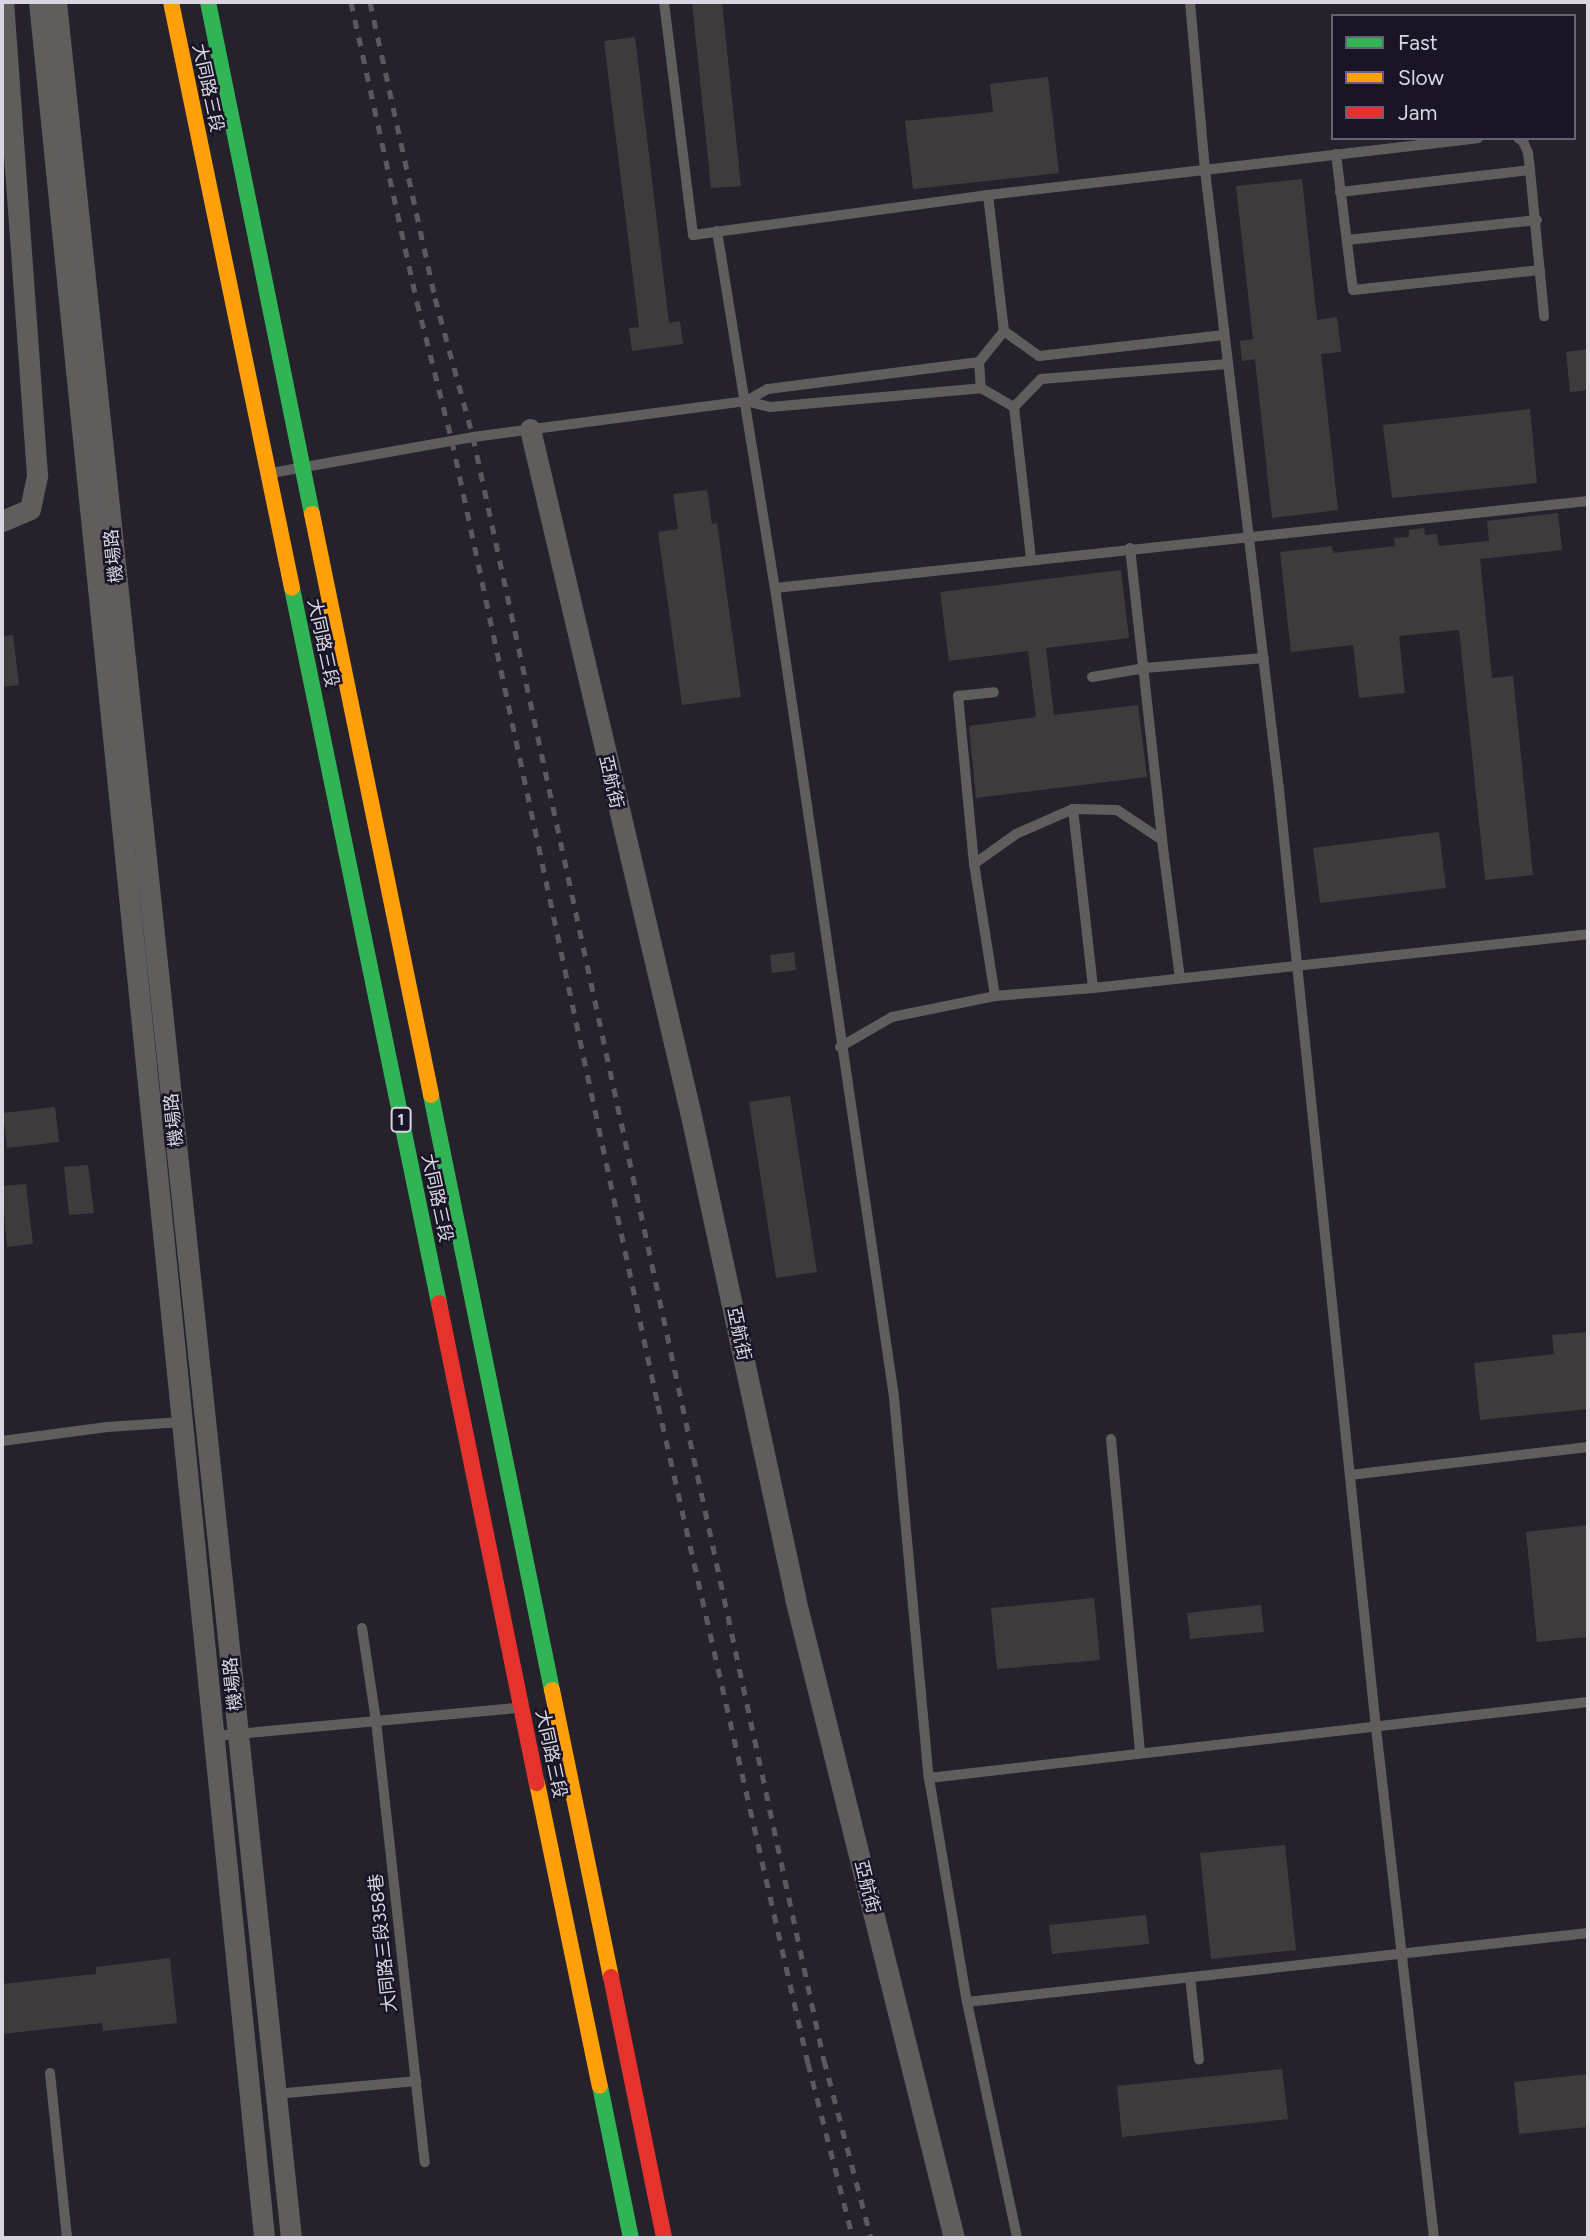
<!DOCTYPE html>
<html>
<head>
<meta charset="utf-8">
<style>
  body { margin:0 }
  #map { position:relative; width:1590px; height:2240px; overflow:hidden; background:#25222c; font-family:Figtree,"Noto Sans TC",sans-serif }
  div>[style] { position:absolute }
  .building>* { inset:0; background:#3f3b3d }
  .lane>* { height:10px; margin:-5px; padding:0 5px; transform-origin:5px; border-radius:5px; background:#605e5d }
  .street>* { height:21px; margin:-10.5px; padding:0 10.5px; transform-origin:10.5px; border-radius:10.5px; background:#605e5d }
  .fast>* { height:16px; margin:-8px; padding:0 8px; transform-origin:8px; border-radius:8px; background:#30b455 }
  .slow>* { height:16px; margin:-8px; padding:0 8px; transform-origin:8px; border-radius:8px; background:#ff9f0a }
  .jam>* { height:16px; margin:-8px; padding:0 8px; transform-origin:8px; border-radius:8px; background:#e5322d }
  .rail>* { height:5px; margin-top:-2.5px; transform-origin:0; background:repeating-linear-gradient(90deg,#5c595d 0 9px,transparent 0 18px) }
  span { translate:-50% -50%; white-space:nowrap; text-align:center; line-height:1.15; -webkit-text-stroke:5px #1a1526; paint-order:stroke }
  .shield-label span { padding:2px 5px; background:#1a1526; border:2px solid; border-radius:5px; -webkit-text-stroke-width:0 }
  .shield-label { font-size:16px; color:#d9d6e2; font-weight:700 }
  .street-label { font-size:18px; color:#d9d6e2 }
  .frame { position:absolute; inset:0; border:4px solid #d9d6e2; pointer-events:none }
  .legend { position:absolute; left:1331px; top:14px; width:245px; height:126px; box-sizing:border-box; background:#1a1526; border:2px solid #666271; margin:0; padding:9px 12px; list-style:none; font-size:21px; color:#d9d6e2 }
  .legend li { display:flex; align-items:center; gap:14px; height:35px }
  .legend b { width:35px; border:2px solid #666271 }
</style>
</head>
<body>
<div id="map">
  <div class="building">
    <i style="clip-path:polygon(692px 2px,722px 2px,741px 186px,711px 188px)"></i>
    <i style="clip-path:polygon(635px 37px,669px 323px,680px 321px,683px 344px,632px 351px,629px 328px,639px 327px,604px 41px)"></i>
    <i style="clip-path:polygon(1048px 77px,1059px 173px,913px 189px,905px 121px,993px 112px,990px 84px)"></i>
    <i style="clip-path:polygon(1302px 179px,1317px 320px,1337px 317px,1341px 352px,1321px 354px,1338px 510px,1272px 518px,1255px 359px,1242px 361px,1240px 341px,1253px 339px,1236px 186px)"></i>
    <i style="clip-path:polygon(1588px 349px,1588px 390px,1570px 392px,1566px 352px)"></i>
    <i style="clip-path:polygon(1530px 409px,1537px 483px,1392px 498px,1383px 425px)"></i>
    <i style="clip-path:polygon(707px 490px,712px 524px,717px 523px,741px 697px,682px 705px,658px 532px,678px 529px,673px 494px)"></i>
    <i style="clip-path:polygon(1558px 513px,1562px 550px,1480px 559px,1492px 678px,1513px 676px,1533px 875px,1485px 880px,1459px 630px,1399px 636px,1405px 693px,1359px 698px,1353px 645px,1291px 652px,1280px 552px,1332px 546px,1333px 553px,1395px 546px,1394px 538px,1409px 537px,1409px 530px,1424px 528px,1425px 535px,1437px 534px,1439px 546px,1489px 541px,1487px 521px)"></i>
    <i style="clip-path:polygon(1121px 570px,1129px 638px,1046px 648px,1054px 715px,1138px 705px,1147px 777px,976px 798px,969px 726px,1036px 717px,1028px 651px,949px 661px,940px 592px)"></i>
    <i style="clip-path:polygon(13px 635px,19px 685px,2px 687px,2px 636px)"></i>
    <i style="clip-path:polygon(1439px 832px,1446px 888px,1320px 903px,1313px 848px)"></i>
    <i style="clip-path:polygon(794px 952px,796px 970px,772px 973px,770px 955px)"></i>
    <i style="clip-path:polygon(790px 1096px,817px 1272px,776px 1278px,749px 1102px)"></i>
    <i style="clip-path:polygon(55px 1107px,59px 1142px,7px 1148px,3px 1113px)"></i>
    <i style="clip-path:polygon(88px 1165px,94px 1213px,69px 1215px,64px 1167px)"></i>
    <i style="clip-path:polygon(26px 1184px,33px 1244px,7px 1247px,2px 1186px)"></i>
    <i style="clip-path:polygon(1588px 1332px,1588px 1409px,1480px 1420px,1474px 1363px,1554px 1354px,1552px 1335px)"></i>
    <i style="clip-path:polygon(1588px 1525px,1588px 1637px,1537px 1642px,1526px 1532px)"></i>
    <i style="clip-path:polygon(1094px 1598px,1100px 1660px,997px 1669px,991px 1608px)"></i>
    <i style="clip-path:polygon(1261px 1605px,1264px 1632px,1190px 1639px,1187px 1613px)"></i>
    <i style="clip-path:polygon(1285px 1845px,1296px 1950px,1211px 1959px,1200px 1853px)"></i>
    <i style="clip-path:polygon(1146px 1915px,1149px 1944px,1052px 1954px,1049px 1925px)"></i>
    <i style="clip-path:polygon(170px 1958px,177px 2023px,103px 2031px,102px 2023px,2px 2034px,2px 1984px,96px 1974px,96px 1967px)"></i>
    <i style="clip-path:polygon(1282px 2069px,1288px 2119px,1122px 2137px,1117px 2086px)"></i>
    <i style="clip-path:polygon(1588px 2074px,1588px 2127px,1519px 2134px,1514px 2082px)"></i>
  </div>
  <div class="lane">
    <i style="left:664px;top:2px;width:235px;rotate:82.9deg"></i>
    <i style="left:693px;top:235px;width:298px;rotate:-7.7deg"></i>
    <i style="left:988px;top:195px;width:493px;rotate:-6.6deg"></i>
    <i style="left:1190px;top:2px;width:169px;rotate:84.9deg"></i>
    <i style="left:1205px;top:170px;width:624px;rotate:83.19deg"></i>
    <i style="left:1279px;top:790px;width:943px;rotate:84.1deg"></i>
    <i style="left:1376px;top:1728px;width:513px;rotate:83.51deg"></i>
    <i style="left:1518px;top:138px;width:6px;rotate:31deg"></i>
    <i style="left:1523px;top:141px;width:13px;rotate:67deg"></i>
    <i style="left:1528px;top:153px;width:17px;rotate:83deg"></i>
    <i style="left:1530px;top:170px;width:147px;rotate:84.5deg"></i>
    <i style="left:1336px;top:154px;width:137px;rotate:82.9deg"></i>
    <i style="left:1353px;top:290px;width:188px;rotate:-6.1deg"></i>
    <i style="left:1340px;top:192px;width:191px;rotate:-6.6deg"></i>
    <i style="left:988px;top:195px;width:137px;rotate:83.3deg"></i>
    <i style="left:717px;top:231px;width:362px;rotate:80.8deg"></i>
    <i style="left:775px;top:588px;width:818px;rotate:81.63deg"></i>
    <i style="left:894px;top:1397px;width:383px;rotate:84.8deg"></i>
    <i style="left:929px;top:1778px;width:227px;rotate:80.4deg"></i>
    <i style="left:967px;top:2002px;width:241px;rotate:78deg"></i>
    <i style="left:1347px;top:240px;width:191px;rotate:-6deg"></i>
    <i style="left:979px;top:362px;width:26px;rotate:86deg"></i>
    <i style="left:746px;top:401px;width:25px;rotate:14deg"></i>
    <i style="left:770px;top:407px;width:212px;rotate:-5.1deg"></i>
    <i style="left:981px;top:388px;width:38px;rotate:30deg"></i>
    <i style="left:1014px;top:407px;width:39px;rotate:-46deg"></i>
    <i style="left:1041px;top:379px;width:187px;rotate:-4.6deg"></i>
    <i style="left:1014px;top:407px;width:153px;rotate:83.6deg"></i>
    <i style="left:271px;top:473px;width:205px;rotate:-10.1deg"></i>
    <i style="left:473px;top:437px;width:275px;rotate:-7.5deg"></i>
    <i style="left:746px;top:401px;width:25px;rotate:-29deg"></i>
    <i style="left:768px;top:389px;width:213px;rotate:-7.3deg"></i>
    <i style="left:979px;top:362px;width:40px;rotate:-51deg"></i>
    <i style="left:1004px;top:331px;width:43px;rotate:35.5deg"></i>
    <i style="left:1039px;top:356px;width:186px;rotate:-6.5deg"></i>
    <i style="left:1130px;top:548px;width:294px;rotate:83.7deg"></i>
    <i style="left:775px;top:588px;width:818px;rotate:-6.11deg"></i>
    <i style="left:1092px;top:677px;width:54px;rotate:-9.6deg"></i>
    <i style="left:1145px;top:668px;width:119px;rotate:-4.8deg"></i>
    <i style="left:1073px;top:809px;width:180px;rotate:83.6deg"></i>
    <i style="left:974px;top:864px;width:169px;rotate:-95.4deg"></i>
    <i style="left:958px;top:696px;width:36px;rotate:-6deg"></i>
    <i style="left:995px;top:996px;width:134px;rotate:-99deg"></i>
    <i style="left:974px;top:864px;width:52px;rotate:-35.5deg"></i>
    <i style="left:1016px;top:834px;width:62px;rotate:-23.7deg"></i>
    <i style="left:1073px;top:809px;width:44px;rotate:1.3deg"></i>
    <i style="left:1117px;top:810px;width:54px;rotate:33.7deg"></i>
    <i style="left:1162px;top:840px;width:139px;rotate:82.6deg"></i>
    <i style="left:840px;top:1047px;width:60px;rotate:-30deg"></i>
    <i style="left:892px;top:1017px;width:105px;rotate:-11.5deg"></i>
    <i style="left:995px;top:996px;width:98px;rotate:-4.7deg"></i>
    <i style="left:1093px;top:988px;width:498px;rotate:-6.2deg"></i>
    <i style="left:1111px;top:1439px;width:314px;rotate:84.7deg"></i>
    <i style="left:2px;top:1441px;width:106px;rotate:-7.6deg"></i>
    <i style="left:107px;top:1427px;width:75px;rotate:-3.8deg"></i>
    <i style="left:1350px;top:1475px;width:240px;rotate:-6.7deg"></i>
    <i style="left:362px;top:1628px;width:94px;rotate:81.4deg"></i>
    <i style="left:376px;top:1721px;width:444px;rotate:83.7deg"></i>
    <i style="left:215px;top:1736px;width:305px;rotate:-5.3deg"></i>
    <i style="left:929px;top:1778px;width:663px;rotate:-6.58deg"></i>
    <i style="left:1190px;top:1977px;width:83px;rotate:83.8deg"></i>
    <i style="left:967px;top:2002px;width:625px;rotate:-6.34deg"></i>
    <i style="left:50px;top:2073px;width:166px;rotate:84.1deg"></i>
    <i style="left:276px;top:2094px;width:141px;rotate:-5.3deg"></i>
  </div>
  <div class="street">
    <i style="left:39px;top:2px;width:2247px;rotate:84.25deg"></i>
    <i style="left:56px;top:2px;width:2248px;rotate:84deg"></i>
    <i style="left:530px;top:429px;width:701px;rotate:76.8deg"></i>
    <i style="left:690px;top:1111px;width:498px;rotate:77.8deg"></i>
    <i style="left:795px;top:1598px;width:659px;rotate:76.05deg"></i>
    <i style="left:2px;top:521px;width:30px;rotate:-23deg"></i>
    <i style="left:30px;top:509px;width:35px;rotate:-78deg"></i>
    <i style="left:37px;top:475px;width:474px;rotate:-94.1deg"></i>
  </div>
  <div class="fast">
    <i style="left:208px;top:2px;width:522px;rotate:78.52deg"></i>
    <i style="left:292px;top:588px;width:730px;rotate:78.38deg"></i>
    <i style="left:431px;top:1095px;width:607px;rotate:78.51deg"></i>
    <i style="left:600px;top:2086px;width:155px;rotate:78.5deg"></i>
  </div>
  <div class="slow">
    <i style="left:171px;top:2px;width:598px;rotate:78.33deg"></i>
    <i style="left:312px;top:514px;width:593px;rotate:78.42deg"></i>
    <i style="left:552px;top:1690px;width:293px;rotate:78.4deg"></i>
    <i style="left:537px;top:1783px;width:309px;rotate:78.3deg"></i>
  </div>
  <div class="jam">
    <i style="left:439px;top:1303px;width:490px;rotate:78.5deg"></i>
    <i style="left:611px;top:1977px;width:266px;rotate:78.5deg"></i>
  </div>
  <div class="rail">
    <i style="left:351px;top:2px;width:307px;rotate:77.6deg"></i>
    <i style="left:417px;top:302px;width:143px;rotate:75.9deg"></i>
    <i style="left:452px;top:441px;width:986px;rotate:77.94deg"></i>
    <i style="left:658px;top:1405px;width:675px;rotate:77.16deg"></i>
    <i style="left:808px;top:2063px;width:181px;rotate:75.6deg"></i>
    <i style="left:370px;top:2px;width:303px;rotate:77.6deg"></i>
    <i style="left:435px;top:298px;width:144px;rotate:74.7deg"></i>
    <i style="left:473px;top:437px;width:1661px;rotate:77.8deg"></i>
    <i style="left:824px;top:2060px;width:184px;rotate:75.2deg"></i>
  </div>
  <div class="shield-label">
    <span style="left:401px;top:1120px">1</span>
  </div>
  <div class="street-label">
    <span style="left:208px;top:88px;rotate:78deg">大同路三段</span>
    <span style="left:114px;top:556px;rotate:-96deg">機場路</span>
    <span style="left:323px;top:643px;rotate:78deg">大同路三段</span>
    <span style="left:611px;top:782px;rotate:77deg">亞航街</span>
    <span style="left:174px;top:1120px;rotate:-96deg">機場路</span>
    <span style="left:437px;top:1198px;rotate:78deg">大同路三段</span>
    <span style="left:739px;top:1334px;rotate:78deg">亞航街</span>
    <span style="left:233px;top:1684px;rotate:-96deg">機場路</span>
    <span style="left:551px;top:1754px;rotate:78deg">大同路三段</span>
    <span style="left:867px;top:1887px;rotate:76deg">亞航街</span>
    <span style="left:383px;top:1943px;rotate:-96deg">大同路三段358巷</span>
  </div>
  <div class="frame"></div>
  <ul class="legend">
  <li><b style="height:9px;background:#30b455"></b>Fast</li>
  <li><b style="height:9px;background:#ff9f0a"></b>Slow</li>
  <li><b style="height:9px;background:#e5322d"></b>Jam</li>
  </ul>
</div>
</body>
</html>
